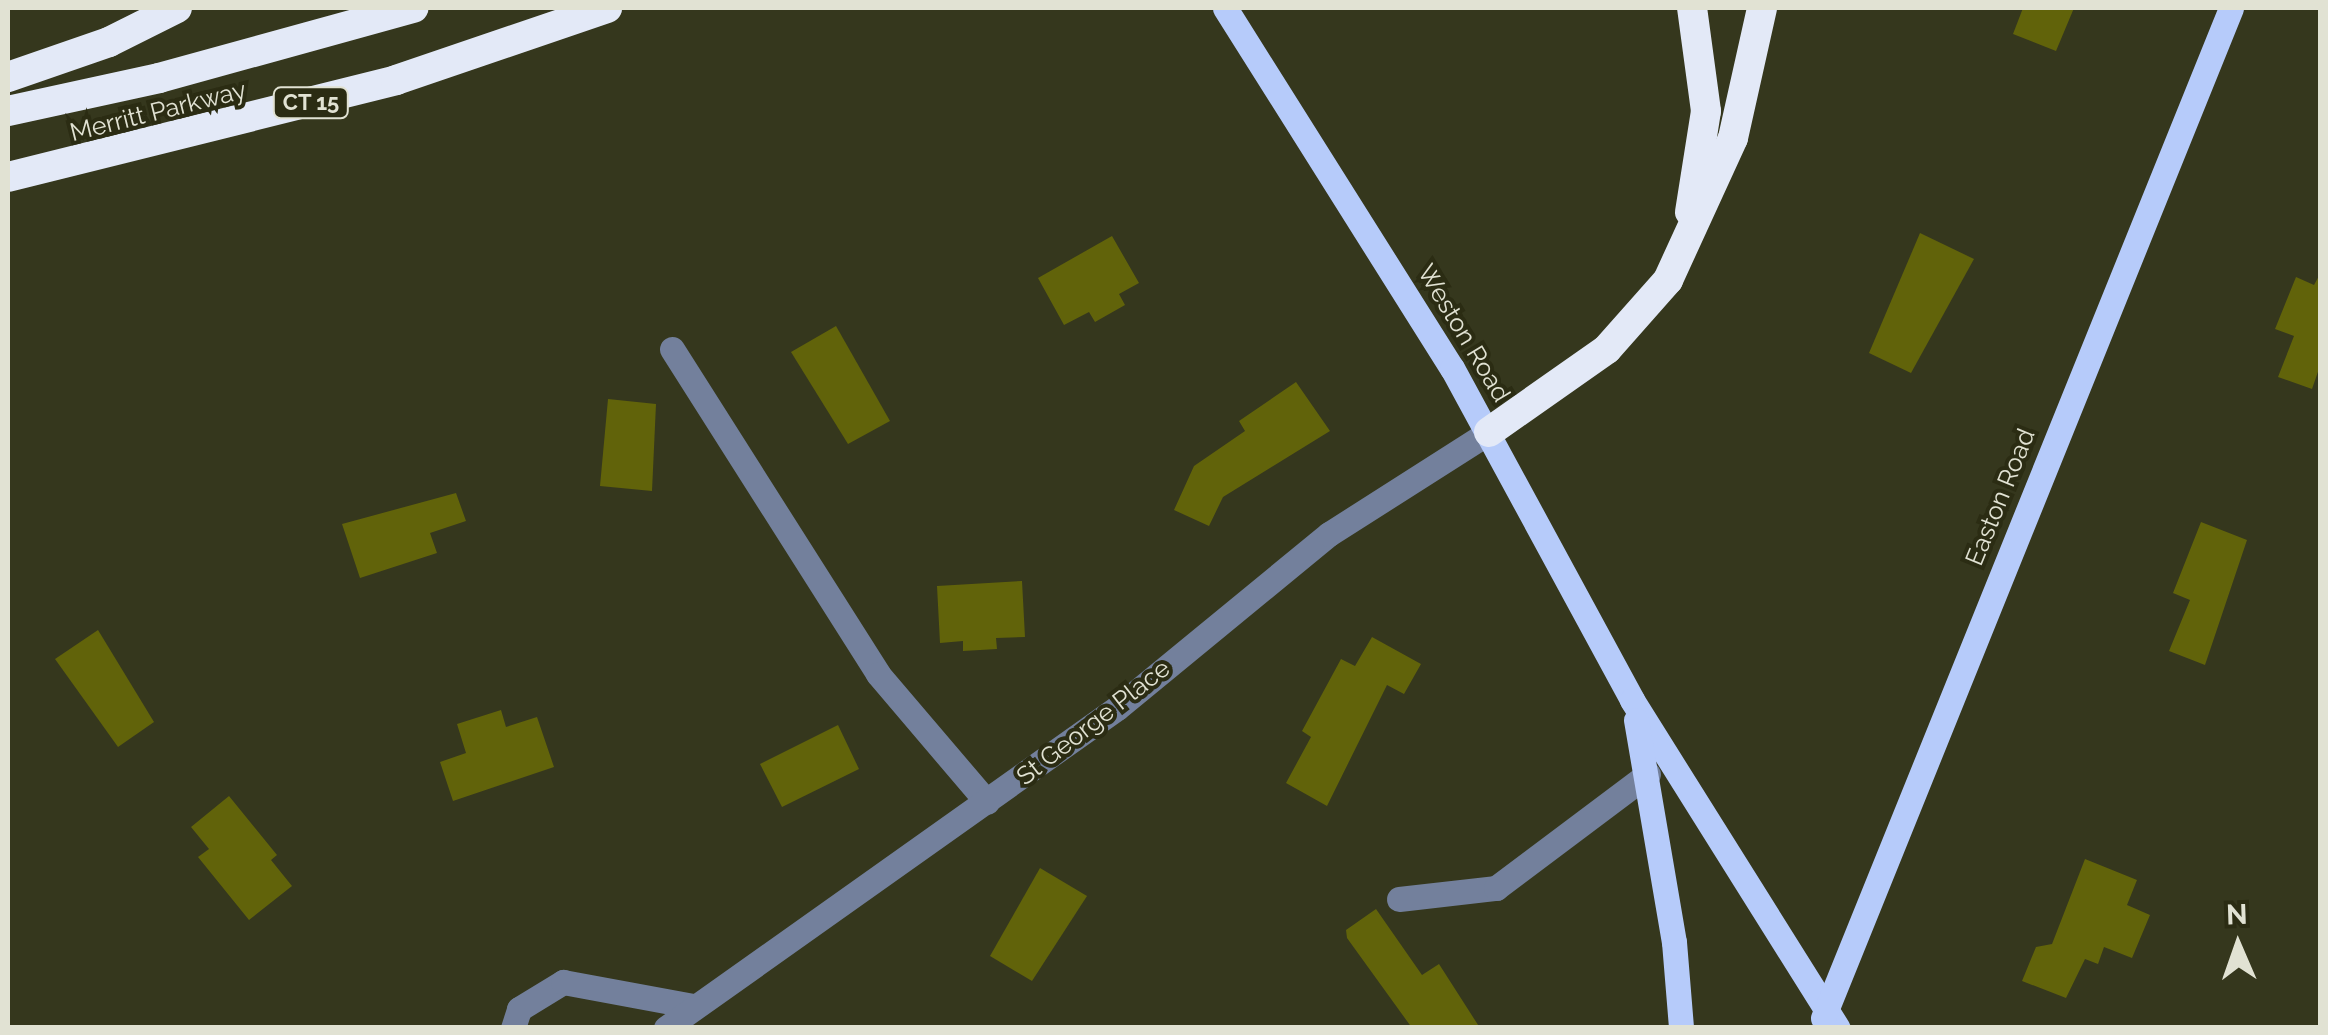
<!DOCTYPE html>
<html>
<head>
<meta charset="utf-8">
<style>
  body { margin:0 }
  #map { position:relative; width:2328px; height:1035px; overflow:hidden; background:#35371d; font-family:Raleway,sans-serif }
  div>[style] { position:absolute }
  .building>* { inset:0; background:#61630a }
  .minor>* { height:25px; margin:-12.5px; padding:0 12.5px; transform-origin:12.5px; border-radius:12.5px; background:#73809c }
  .major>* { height:25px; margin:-12.5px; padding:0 12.5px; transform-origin:12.5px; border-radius:12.5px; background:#b6cbfa }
  .highway>* { height:30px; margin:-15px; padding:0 15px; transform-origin:15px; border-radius:15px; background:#e3e9f7 }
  span { translate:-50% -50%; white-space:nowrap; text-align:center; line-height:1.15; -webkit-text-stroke:8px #2b2c13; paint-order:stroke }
  .shield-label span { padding:2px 8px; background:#2b2c13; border:2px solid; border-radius:8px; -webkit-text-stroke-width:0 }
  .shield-label { font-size:22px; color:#e1e2d3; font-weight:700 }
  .street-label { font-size:25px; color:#e1e2d3 }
  .frame { position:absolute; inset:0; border:10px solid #e1e2d3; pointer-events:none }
  .north { position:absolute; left:2188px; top:895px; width:100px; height:100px; -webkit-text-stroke:8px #2b2c13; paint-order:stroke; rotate:358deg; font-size:28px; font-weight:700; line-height:40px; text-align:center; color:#e1e2d3 }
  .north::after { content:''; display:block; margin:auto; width:35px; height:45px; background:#e1e2d3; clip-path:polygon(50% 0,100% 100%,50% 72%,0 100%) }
</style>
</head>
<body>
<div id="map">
  <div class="building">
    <i style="clip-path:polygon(2023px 8px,2074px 8px,2056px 51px,2013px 34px)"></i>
    <i style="clip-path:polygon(1920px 233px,1974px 259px,1911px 373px,1869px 353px)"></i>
    <i style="clip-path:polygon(1112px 236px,1139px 283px,1119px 294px,1125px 305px,1095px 322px,1089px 312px,1064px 325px,1038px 278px)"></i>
    <i style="clip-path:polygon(2320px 274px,2320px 366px,2312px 389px,2278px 377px,2294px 336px,2275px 329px,2296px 277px,2314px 285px)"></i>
    <i style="clip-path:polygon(836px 326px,890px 421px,848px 444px,791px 352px)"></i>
    <i style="clip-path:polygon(1296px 382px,1330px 431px,1223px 497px,1209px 526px,1174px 510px,1194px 466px,1245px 431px,1239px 421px)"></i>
    <i style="clip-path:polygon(608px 399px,656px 404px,652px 491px,600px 486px)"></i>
    <i style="clip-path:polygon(456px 493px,466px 521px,430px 533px,437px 553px,360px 578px,342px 524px)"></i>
    <i style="clip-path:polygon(2201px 522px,2247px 540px,2205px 665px,2169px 651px,2190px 600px,2173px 593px)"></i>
    <i style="clip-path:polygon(1022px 581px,1025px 637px,996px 638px,997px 649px,963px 651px,963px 641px,940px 643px,937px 586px)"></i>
    <i style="clip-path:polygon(98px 630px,154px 722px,118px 747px,55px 659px)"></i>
    <i style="clip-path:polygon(1372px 637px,1421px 664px,1404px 694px,1387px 685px,1327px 806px,1286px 783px,1311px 737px,1302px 731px,1341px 659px,1355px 666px)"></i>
    <i style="clip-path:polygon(501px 710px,506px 727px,537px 717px,554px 767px,453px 801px,440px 762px,466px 753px,457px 724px)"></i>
    <i style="clip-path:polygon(838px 725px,859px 769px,782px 807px,760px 764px)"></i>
    <i style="clip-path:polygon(229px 796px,277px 855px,271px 860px,292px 886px,249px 920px,198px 857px,209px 849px,191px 827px)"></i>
    <i style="clip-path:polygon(2085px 859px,2137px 880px,2127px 905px,2150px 915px,2132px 958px,2104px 947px,2098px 964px,2085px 959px,2066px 998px,2022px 981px,2036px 947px,2052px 944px)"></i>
    <i style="clip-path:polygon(1040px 868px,1087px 896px,1032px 981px,990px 956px)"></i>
    <i style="clip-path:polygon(1376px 909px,1422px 975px,1439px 964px,1480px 1028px,1412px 1028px,1347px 938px,1346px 930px)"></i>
  </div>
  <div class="minor">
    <i style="left:672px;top:349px;width:385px;rotate:57.6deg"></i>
    <i style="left:878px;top:674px;width:168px;rotate:49.6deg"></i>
    <i style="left:1399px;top:899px;width:98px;rotate:-6.5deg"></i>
    <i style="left:1496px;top:888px;width:190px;rotate:-36.9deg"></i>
    <i style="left:513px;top:1028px;width:20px;rotate:-72deg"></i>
    <i style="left:519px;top:1009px;width:52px;rotate:-31.5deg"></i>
    <i style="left:563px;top:982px;width:131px;rotate:10.5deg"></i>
    <i style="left:666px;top:1028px;width:553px;rotate:-35.36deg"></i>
    <i style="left:1117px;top:708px;width:274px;rotate:-39.4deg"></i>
    <i style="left:1329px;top:534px;width:190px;rotate:-32.5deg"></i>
  </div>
  <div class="major">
    <i style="left:1225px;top:8px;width:426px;rotate:57.8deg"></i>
    <i style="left:1452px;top:368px;width:378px;rotate:61.5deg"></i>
    <i style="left:1632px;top:700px;width:387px;rotate:57.9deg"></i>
    <i style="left:1636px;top:720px;width:225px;rotate:80.3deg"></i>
    <i style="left:1674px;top:942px;width:86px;rotate:85.3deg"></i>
    <i style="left:1823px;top:1018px;width:1089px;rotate:-68deg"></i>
  </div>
  <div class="highway">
    <i style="left:8px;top:77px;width:107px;rotate:-19.1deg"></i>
    <i style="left:109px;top:42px;width:76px;rotate:-26.6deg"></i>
    <i style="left:8px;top:111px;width:155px;rotate:-12.3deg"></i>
    <i style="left:159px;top:78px;width:264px;rotate:-15.4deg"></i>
    <i style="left:8px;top:177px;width:400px;rotate:-14deg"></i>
    <i style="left:396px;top:80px;width:223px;rotate:-18.8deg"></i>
    <i style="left:1690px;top:212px;width:102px;rotate:-81deg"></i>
    <i style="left:1706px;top:111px;width:104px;rotate:-97.7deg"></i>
    <i style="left:1489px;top:432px;width:144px;rotate:-35.1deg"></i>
    <i style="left:1607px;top:349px;width:92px;rotate:-48.5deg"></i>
    <i style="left:1668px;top:280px;width:156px;rotate:-65.4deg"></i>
    <i style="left:1733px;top:138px;width:133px;rotate:-77.4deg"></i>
  </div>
  <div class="shield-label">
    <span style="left:311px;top:103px">CT 15</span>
  </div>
  <div class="street-label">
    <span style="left:158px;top:111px;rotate:-14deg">Merritt Parkway</span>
    <span style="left:1464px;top:333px;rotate:59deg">Weston Road</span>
    <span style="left:2000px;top:497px;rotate:-68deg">Easton Road</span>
    <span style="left:1093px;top:722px;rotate:-38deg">St George Place</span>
  </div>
  <div class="frame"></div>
  <div class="north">N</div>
</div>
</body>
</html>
